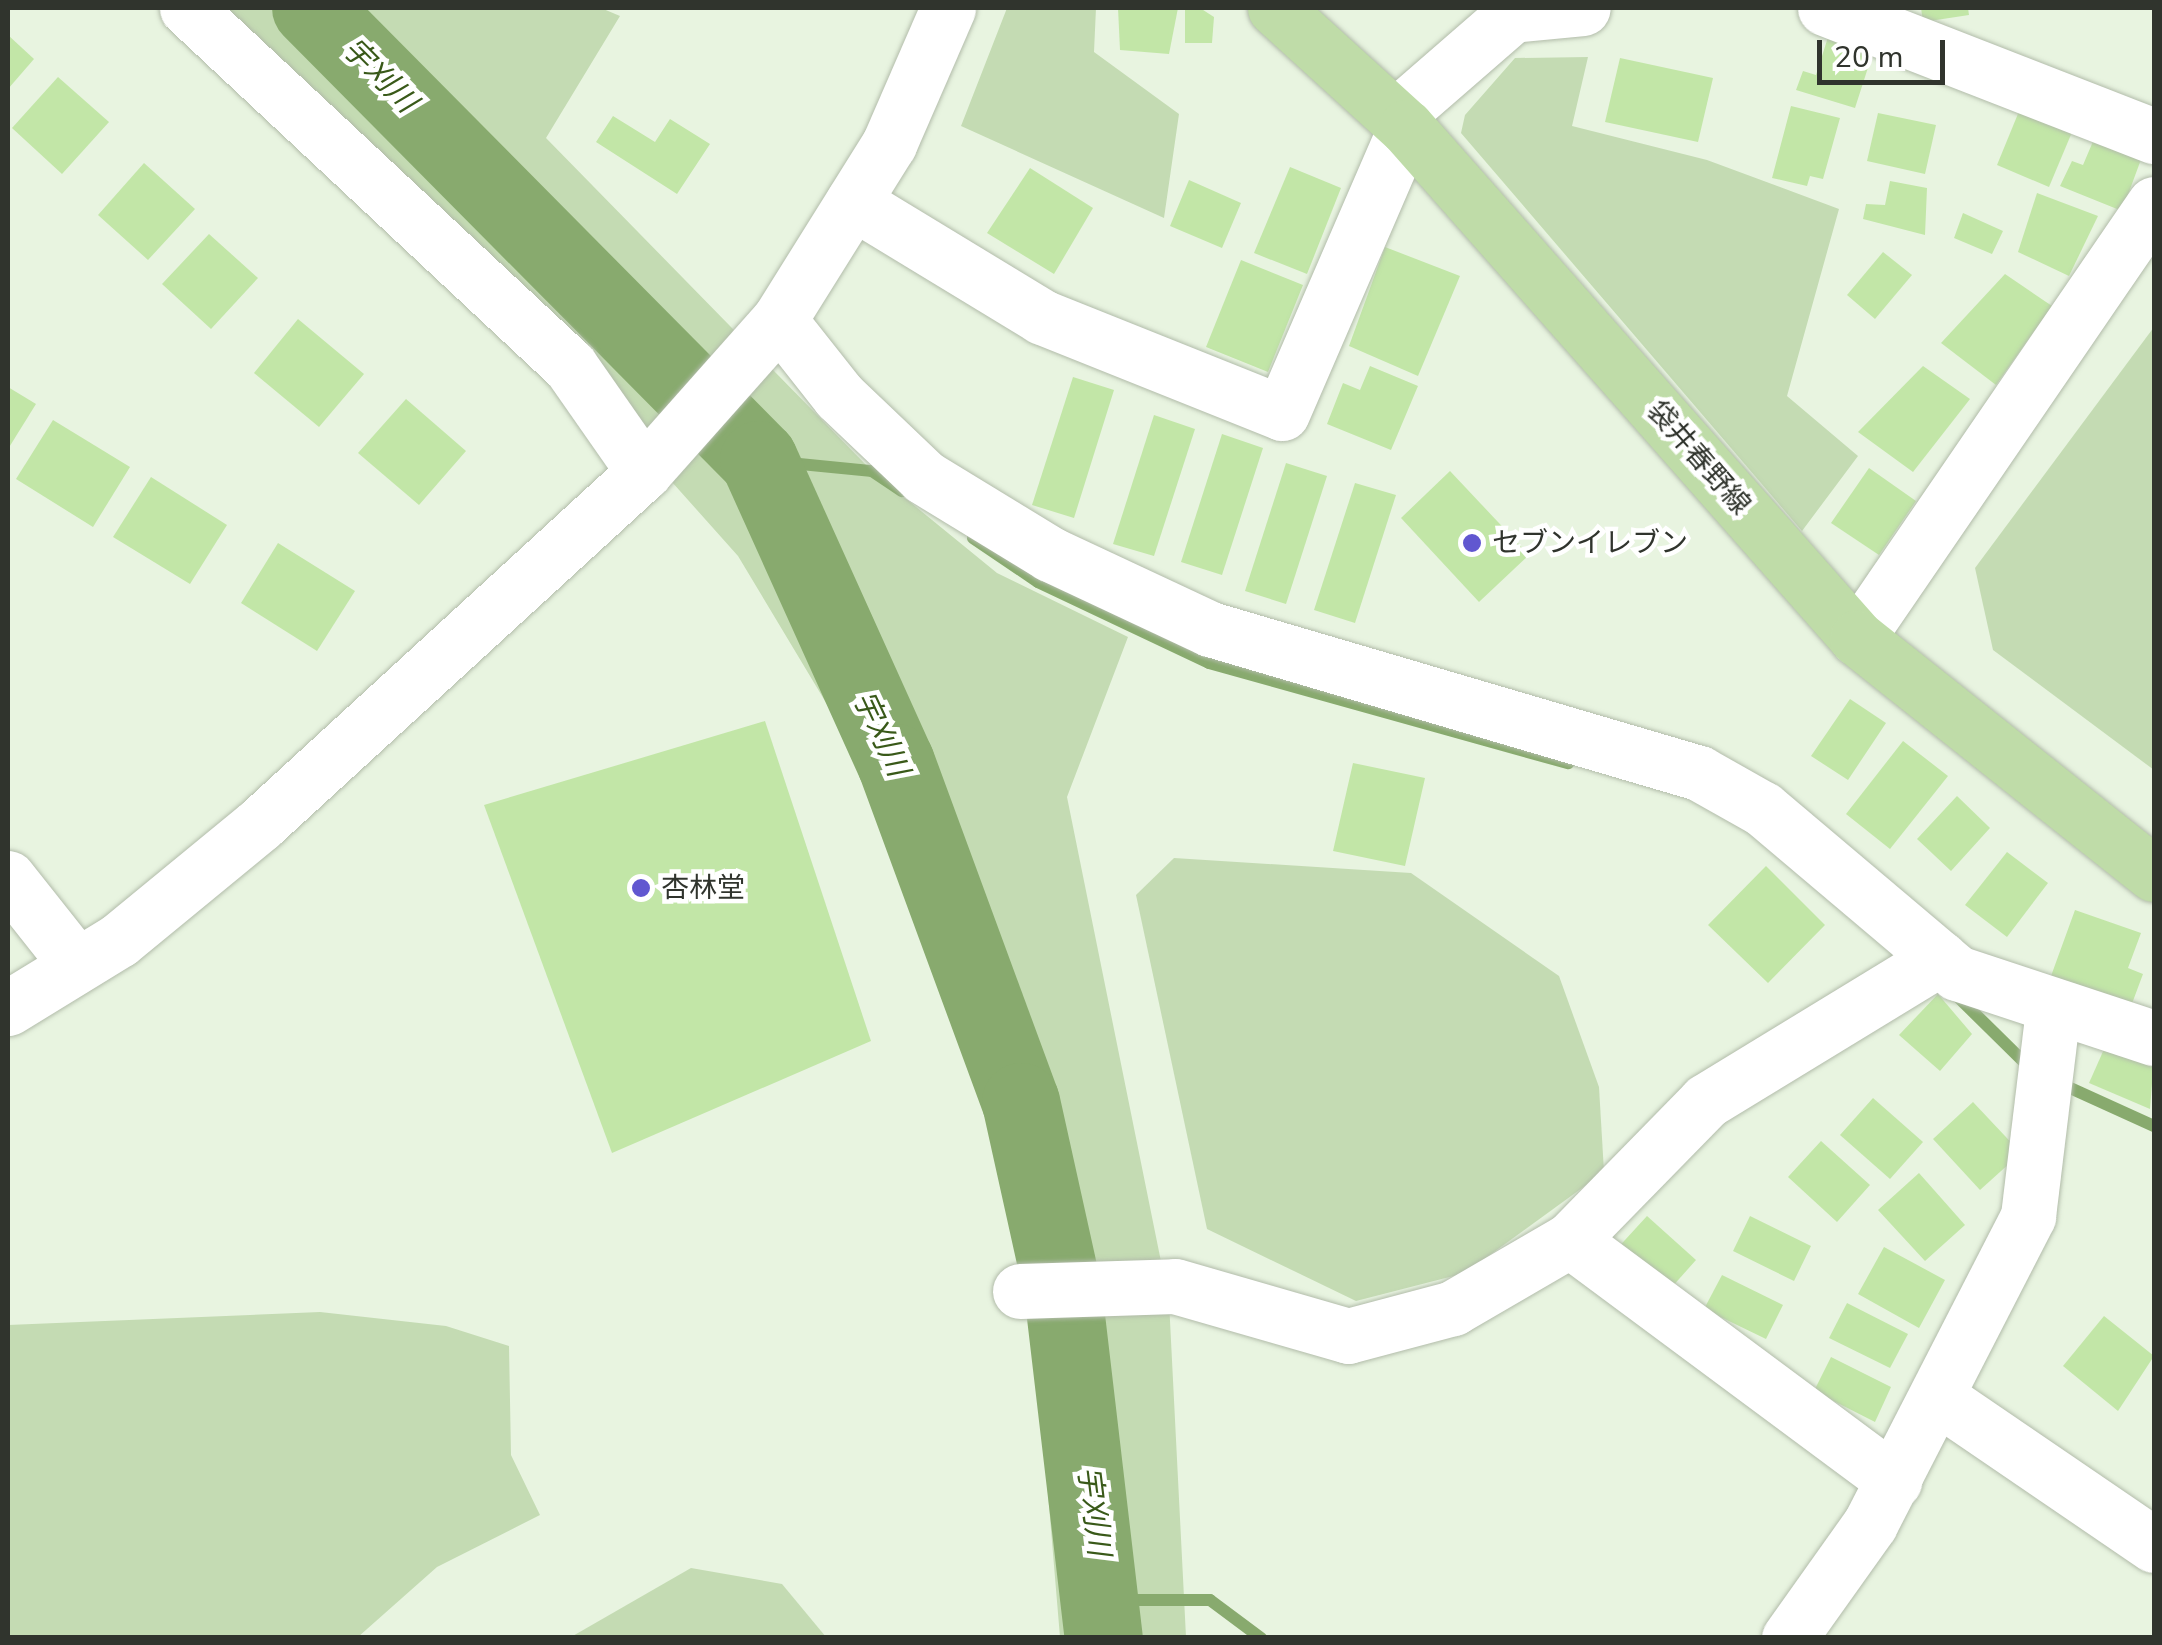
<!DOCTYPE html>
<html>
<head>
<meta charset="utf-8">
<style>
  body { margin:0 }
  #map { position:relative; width:2162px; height:1645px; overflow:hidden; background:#e8f4e0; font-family:"Nunito Sans","Noto Sans JP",sans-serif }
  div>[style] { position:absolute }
  .green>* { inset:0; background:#c4dbb3 }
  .stream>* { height:12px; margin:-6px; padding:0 6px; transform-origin:6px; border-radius:6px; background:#88aa6e }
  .river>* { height:78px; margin:-39px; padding:0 39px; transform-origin:39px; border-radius:39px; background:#88aa6e }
  .building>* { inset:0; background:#c2e6a7 }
  .roads { filter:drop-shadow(0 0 2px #b2bcaa) drop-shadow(0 0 2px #b2bcaa) }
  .minor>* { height:55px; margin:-27.5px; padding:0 27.5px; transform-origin:27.5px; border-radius:27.5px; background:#fff }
  .major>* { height:55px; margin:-27.5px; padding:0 27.5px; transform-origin:27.5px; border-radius:27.5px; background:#bfdca8 }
  .dots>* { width:28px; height:28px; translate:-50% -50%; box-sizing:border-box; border:5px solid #fff; border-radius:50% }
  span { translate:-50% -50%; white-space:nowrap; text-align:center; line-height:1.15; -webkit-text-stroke:9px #fff; paint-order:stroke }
  .street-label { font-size:28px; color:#30342d }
  .poi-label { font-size:28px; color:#30342d }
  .left { translate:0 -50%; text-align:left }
  .water-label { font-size:30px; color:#395919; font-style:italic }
  .frame { position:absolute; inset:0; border:10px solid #30342d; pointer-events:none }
  .scale { position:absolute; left:1817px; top:40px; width:128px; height:45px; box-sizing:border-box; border:5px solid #30342d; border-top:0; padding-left:12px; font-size:30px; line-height:35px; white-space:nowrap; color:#30342d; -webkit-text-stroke:8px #fff; paint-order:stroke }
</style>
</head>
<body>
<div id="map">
  <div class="green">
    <i style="clip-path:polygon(208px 8px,601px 8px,620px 16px,546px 138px,872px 471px,997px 573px,1128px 637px,1067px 797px,1169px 1301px,1186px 1637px,1060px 1637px,1035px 1339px,975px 1040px,858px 756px,738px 556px,564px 361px)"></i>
    <i style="clip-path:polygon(1007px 8px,1096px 8px,1094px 52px,1179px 114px,1164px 218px,961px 126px)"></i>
    <i style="clip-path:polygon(1588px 57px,1572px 126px,1707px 160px,1839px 209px,1787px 396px,1858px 456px,1802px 531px,1461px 133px,1465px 115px,1515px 58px)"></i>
    <i style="clip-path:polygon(2154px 327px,2154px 770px,1993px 650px,1975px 568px)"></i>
    <i style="clip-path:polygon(1174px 858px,1411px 873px,1559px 976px,1599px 1087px,1604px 1172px,1465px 1273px,1356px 1301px,1207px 1229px,1136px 895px)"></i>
    <i style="clip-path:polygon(320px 1312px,446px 1326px,509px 1346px,511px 1455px,540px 1515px,437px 1567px,358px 1637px,8px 1637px,8px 1325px)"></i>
    <i style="clip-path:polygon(691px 1568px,782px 1584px,826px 1637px,571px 1637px)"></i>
  </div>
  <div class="stream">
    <i style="left:759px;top:460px;width:114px;rotate:5.6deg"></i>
    <i style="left:872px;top:471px;width:36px;rotate:34deg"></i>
    <i style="left:973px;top:538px;width:78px;rotate:34.1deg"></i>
    <i style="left:1038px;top:582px;width:189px;rotate:25.3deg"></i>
    <i style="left:1209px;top:663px;width:373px;rotate:15.6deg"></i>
    <i style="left:1956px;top:995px;width:104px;rotate:44.6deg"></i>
    <i style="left:2057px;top:1082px;width:107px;rotate:24.4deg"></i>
    <i style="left:1102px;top:1600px;width:108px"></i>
    <i style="left:1210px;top:1600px;width:64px;rotate:36.7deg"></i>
  </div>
  <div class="river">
    <i style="left:311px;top:8px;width:636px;rotate:45.25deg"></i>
    <i style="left:759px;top:460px;width:333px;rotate:65.7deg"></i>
    <i style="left:896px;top:763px;width:361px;rotate:69.8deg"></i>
    <i style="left:1021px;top:1102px;width:194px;rotate:77.5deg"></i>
    <i style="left:1063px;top:1291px;width:349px;rotate:83.3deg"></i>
  </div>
  <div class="building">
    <i style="clip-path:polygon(1118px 8px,1178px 8px,1169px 54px,1120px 50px)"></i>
    <i style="clip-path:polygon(1200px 8px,1214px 17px,1212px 43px,1185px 43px,1185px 10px)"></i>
    <i style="clip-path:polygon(1921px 8px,1968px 8px,1969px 15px,1923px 22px)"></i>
    <i style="clip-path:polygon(1829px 34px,1874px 49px,1855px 108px,1796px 90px,1803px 71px,1816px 75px)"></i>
    <i style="clip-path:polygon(8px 35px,34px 59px,8px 89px)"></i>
    <i style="clip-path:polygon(1620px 58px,1713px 78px,1698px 142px,1605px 122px)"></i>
    <i style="clip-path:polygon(58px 77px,109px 122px,62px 174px,12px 128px)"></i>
    <i style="clip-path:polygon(2022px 104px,2075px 125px,2049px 187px,1997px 165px)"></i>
    <i style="clip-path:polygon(1791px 106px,1840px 118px,1823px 179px,1810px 176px,1807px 186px,1772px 178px)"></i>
    <i style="clip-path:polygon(1878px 113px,1936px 125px,1925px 174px,1867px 161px)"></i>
    <i style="clip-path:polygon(613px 116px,655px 142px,670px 119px,710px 144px,677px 194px,596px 142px)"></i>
    <i style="clip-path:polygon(2097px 132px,2143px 154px,2122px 211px,2060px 186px,2072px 161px,2083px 165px)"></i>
    <i style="clip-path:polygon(144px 163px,195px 209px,148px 260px,98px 215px)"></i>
    <i style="clip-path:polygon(1290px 167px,1341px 188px,1307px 274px,1254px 253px)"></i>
    <i style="clip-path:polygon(1030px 168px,1093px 208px,1054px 274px,987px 233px)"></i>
    <i style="clip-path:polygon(1189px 180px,1241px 203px,1222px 248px,1170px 226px)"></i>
    <i style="clip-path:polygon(1890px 181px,1927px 188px,1925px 235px,1863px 219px,1866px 204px,1885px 205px)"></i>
    <i style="clip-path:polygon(2037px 193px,2098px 216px,2069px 276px,2018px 252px)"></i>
    <i style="clip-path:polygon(1963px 213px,2003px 231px,1992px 254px,1954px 238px)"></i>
    <i style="clip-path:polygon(209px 234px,258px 278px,211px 329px,162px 284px)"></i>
    <i style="clip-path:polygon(1385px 247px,1460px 276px,1418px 376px,1349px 346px)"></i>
    <i style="clip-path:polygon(1883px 252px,1912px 275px,1875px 319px,1847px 295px)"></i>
    <i style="clip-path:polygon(1241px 260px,1303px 285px,1268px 372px,1206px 347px)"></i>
    <i style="clip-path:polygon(2005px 274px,2052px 306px,1996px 385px,1941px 343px)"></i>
    <i style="clip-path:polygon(298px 319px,364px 374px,319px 427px,254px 373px)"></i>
    <i style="clip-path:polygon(1370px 366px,1418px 386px,1391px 450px,1327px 424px,1343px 383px,1360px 390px)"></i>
    <i style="clip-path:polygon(1923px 366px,1970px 399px,1913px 472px,1858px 432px)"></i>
    <i style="clip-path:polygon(1073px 377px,1114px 390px,1074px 518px,1032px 505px)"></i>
    <i style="clip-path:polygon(8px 387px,36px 404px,8px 449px)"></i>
    <i style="clip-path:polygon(406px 399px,466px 451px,419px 505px,358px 453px)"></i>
    <i style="clip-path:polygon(1154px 415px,1195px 429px,1154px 556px,1113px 544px)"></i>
    <i style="clip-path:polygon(53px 420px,130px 467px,93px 527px,16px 479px)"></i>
    <i style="clip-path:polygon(1222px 434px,1263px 448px,1222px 575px,1181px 562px)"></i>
    <i style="clip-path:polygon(1286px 463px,1327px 476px,1286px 604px,1245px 591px)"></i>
    <i style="clip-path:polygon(1869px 468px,1916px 501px,1879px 555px,1831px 523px)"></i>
    <i style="clip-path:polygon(1450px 471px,1529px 555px,1479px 602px,1401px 518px)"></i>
    <i style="clip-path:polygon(151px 477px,227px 525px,190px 584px,113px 537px)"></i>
    <i style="clip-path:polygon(1355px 483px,1396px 495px,1355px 623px,1314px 610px)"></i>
    <i style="clip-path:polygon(278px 543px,355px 591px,317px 651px,241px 603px)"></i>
    <i style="clip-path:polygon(1850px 699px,1886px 723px,1848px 780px,1811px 756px)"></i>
    <i style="clip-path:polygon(765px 721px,871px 1041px,612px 1153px,484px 805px)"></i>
    <i style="clip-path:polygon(1903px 741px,1948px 776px,1890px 849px,1846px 814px)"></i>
    <i style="clip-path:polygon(1353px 763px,1425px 778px,1405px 866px,1333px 851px)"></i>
    <i style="clip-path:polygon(1957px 796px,1990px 828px,1951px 871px,1917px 839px)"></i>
    <i style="clip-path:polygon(2007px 852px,2048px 883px,2007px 937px,1965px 905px)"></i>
    <i style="clip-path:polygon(1766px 866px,1825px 925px,1768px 983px,1708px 925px)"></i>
    <i style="clip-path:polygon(2075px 910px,2141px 933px,2128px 968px,2143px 974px,2127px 1017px,2047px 987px)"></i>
    <i style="clip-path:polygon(1938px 994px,1972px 1034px,1940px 1071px,1899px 1035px)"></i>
    <i style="clip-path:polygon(2109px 1038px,2154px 1058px,2150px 1109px,2089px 1083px)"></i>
    <i style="clip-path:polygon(1873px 1098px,1923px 1142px,1890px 1179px,1840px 1135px)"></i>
    <i style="clip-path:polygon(1973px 1102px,2021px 1153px,1980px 1190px,1933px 1139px)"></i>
    <i style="clip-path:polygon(1821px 1141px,1870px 1185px,1837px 1222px,1788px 1177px)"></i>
    <i style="clip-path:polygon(1919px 1173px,1965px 1225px,1925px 1261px,1878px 1210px)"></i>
    <i style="clip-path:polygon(1647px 1216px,1696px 1260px,1663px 1297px,1614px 1252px)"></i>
    <i style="clip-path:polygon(1750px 1216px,1811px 1246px,1794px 1281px,1733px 1251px)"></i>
    <i style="clip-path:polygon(1884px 1247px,1945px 1280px,1919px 1328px,1858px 1294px)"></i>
    <i style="clip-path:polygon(1722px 1275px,1783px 1305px,1766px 1339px,1704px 1309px)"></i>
    <i style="clip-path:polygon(1847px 1303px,1908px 1334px,1890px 1368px,1829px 1338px)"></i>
    <i style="clip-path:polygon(2104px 1316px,2154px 1356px,2118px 1411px,2063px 1366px)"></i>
    <i style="clip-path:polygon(1831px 1357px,1891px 1387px,1875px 1422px,1814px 1391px)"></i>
  </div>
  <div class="roads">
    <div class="minor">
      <i style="left:187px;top:8px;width:524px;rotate:43.07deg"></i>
      <i style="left:570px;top:366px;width:129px;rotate:55.1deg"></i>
      <i style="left:1825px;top:8px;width:353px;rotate:21.3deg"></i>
      <i style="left:1396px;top:116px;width:154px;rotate:-41deg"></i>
      <i style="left:1512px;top:15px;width:71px;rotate:-5.6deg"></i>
      <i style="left:853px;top:202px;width:221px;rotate:31.3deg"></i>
      <i style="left:1042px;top:317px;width:258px;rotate:21.8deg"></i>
      <i style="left:1282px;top:413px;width:312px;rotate:-66.6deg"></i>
      <i style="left:779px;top:320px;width:97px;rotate:51.7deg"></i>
      <i style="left:839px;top:396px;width:117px;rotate:43.6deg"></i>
      <i style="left:924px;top:477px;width:148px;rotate:31.4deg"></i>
      <i style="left:1050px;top:554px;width:177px;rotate:25.1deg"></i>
      <i style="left:1210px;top:629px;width:510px;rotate:16.41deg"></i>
      <i style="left:1699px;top:773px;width:73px;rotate:29.4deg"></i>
      <i style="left:1763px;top:809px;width:254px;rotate:40.2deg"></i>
      <i style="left:1957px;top:973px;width:207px;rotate:18.3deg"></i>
      <i style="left:1857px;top:638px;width:526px;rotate:-55.61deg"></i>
      <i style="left:8px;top:878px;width:111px;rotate:51.6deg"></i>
      <i style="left:8px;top:1008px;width:130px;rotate:-31.5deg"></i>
      <i style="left:119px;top:940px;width:183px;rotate:-39.4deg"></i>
      <i style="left:260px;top:824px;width:521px;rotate:-42.51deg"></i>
      <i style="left:644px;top:472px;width:203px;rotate:-48.4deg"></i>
      <i style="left:779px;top:320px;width:208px;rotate:-58deg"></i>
      <i style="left:889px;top:144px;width:148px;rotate:-66.5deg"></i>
      <i style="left:1570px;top:1240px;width:404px;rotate:36.6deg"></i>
      <i style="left:1020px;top:1291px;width:155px;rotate:-1.8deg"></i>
      <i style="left:1175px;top:1286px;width:180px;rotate:16.1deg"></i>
      <i style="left:1348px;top:1336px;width:109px;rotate:-14.9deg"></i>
      <i style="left:1453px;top:1308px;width:135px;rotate:-30.2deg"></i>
      <i style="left:1570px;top:1240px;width:194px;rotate:-45.6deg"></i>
      <i style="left:1706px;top:1101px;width:274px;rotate:-31.4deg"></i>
      <i style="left:1940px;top:1399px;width:259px;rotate:34.3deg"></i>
      <i style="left:1789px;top:1638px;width:140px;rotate:-54.6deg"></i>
      <i style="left:1870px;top:1524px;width:346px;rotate:-62.8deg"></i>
      <i style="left:2028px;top:1216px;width:209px;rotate:-83.1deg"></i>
    </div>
    <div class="major">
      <i style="left:1275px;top:8px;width:177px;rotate:42.3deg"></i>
      <i style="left:1406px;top:127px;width:682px;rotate:48.57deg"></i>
      <i style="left:1857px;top:638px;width:379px;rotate:38.5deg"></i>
    </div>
  </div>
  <div class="dots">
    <i style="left:1472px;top:543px;background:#6157d0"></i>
    <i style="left:641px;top:888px;background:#6157d0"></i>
  </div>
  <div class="street-label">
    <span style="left:1699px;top:458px;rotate:49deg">袋井春野線</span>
  </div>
  <div class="poi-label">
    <span class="left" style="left:1492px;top:543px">セブンイレブン</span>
    <span class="left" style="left:661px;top:888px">杏林堂</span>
  </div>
  <div class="water-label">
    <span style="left:379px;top:76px;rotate:45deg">宇刈川</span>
    <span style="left:880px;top:734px;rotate:65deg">宇刈川</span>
    <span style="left:1093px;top:1511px;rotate:83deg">宇刈川</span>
  </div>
  <div class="frame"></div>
  <div class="scale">20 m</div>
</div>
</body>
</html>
